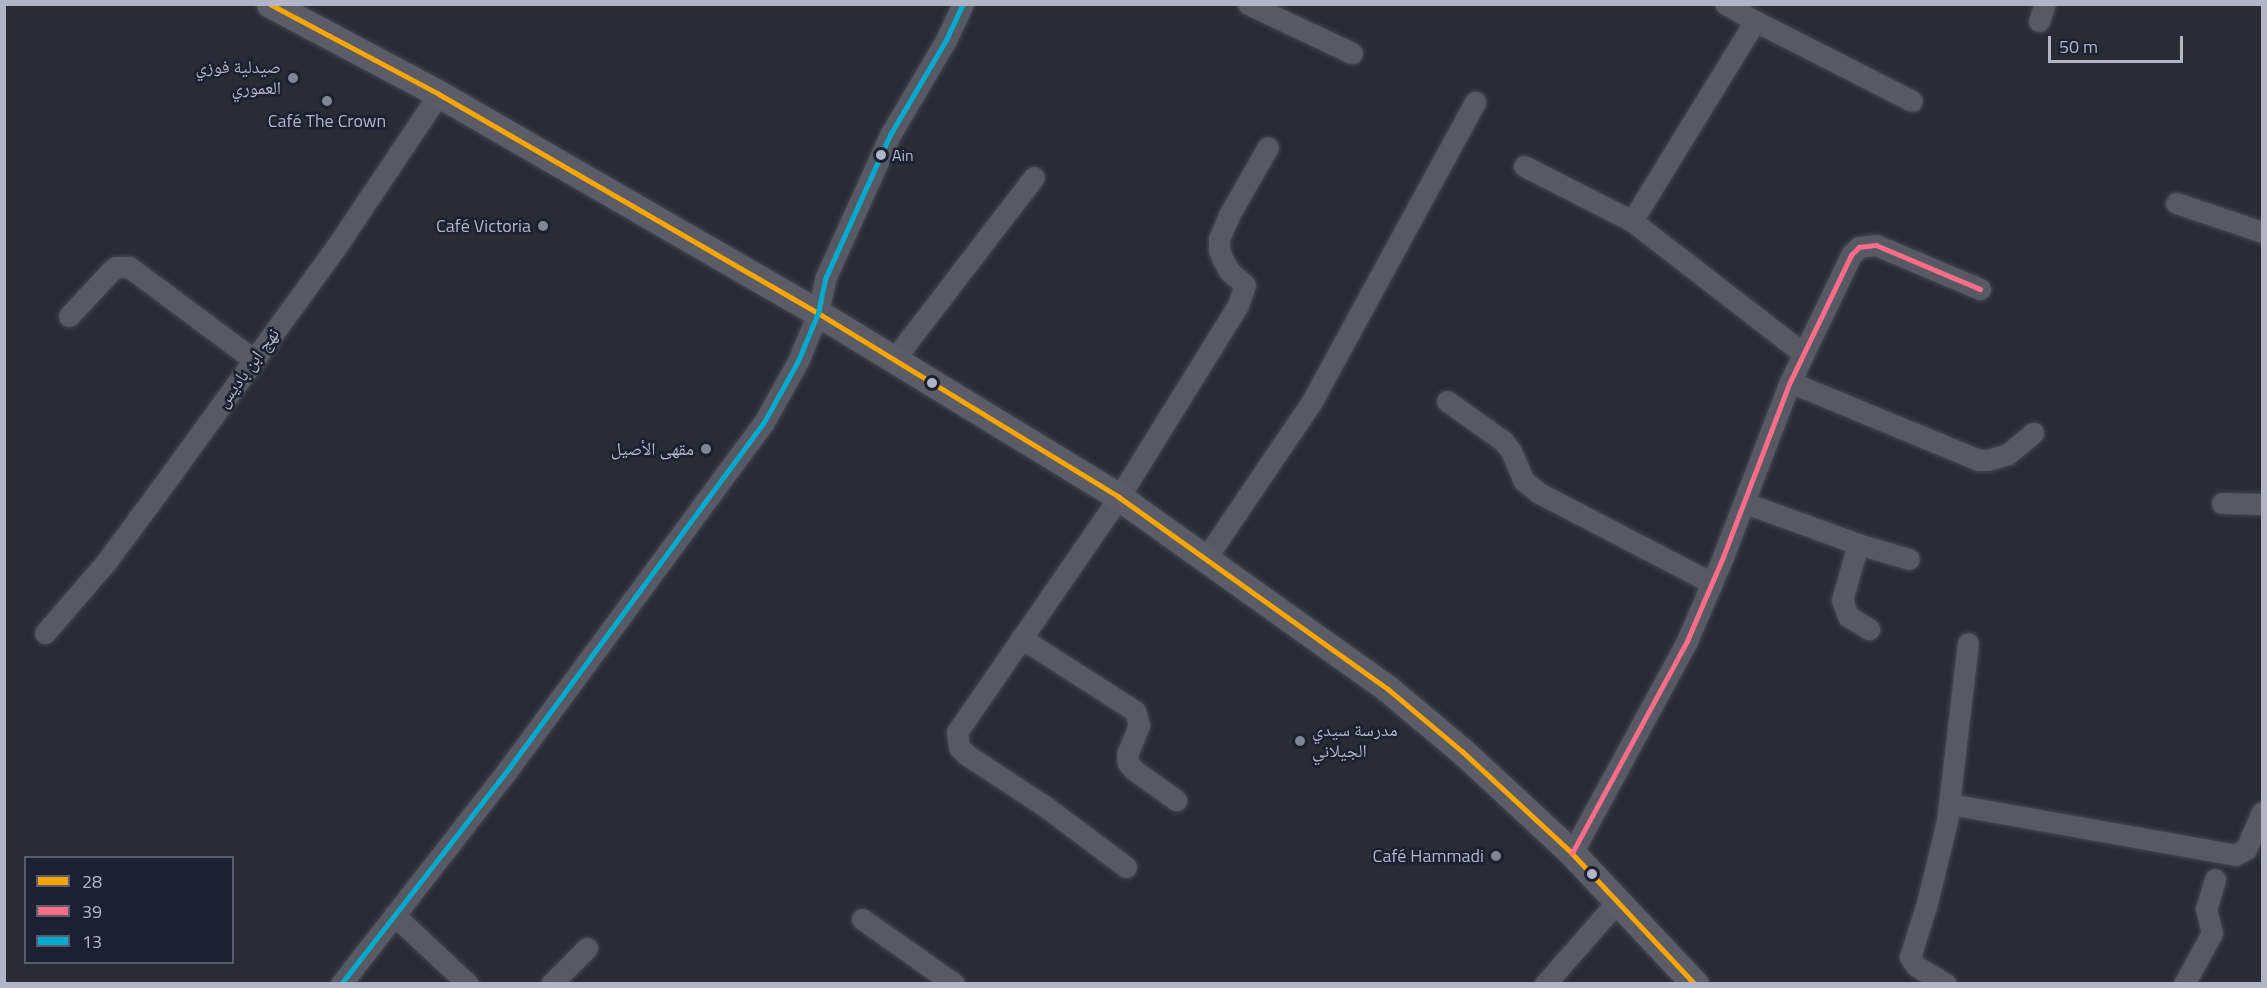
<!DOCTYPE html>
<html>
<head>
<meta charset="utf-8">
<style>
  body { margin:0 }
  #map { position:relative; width:2267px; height:988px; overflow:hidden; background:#292c35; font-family:"Titillium Web","Noto Naskh Arabic",sans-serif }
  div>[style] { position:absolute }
  .roads { filter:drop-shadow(0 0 2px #45474f) drop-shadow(0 0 2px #45474f) }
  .minor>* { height:21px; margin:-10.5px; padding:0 10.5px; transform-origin:10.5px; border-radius:10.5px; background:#585a63 }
  .major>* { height:27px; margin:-13.5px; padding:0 13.5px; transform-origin:13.5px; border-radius:13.5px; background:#5b5c65 }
  .bus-1>* { height:4.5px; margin:-2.25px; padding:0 2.25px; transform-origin:2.25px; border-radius:2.25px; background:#f7a600 }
  .bus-2>* { height:4.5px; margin:-2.25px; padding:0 2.25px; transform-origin:2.25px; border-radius:2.25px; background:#fb6d88 }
  .bus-3>* { height:4.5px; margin:-2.25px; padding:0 2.25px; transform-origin:2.25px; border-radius:2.25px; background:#00a9ce }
  .dots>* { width:16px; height:16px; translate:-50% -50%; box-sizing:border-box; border:3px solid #1c2030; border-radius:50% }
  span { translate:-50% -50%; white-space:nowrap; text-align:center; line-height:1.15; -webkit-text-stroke:5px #1c2030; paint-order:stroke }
  .bus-label { font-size:16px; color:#b2b5c7 }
  .left { translate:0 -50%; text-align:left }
  .poi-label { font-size:18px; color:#b2b5c7 }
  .right { translate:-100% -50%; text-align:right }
  .street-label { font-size:18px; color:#b2b5c7 }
  .frame { position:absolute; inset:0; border:6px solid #b2b5c7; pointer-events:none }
  .legend { position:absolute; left:24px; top:856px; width:210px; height:108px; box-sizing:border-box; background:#1c2030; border:2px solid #585c6c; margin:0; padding:8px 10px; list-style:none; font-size:18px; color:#b2b5c7 }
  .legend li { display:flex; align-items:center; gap:12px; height:30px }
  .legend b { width:30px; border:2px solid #585c6c }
  .scale { position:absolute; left:2048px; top:36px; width:135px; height:27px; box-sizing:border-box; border:3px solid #b2b5c7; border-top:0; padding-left:8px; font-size:18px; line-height:21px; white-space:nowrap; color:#b2b5c7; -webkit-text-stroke:4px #1c2030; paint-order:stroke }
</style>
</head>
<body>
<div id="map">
  <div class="roads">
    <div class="minor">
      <i style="left:1248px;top:4px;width:115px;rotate:25.2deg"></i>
      <i style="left:1755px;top:21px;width:176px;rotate:27deg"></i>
      <i style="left:2039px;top:21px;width:18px;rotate:-71deg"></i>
      <i style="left:1524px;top:166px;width:121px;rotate:27deg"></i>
      <i style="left:1632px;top:221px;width:216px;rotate:37.7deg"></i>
      <i style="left:2176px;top:203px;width:91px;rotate:18.6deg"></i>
      <i style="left:1632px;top:221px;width:235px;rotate:-58.4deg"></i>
      <i style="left:1755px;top:21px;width:34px;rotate:-150deg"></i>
      <i style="left:69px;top:316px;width:62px;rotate:-47deg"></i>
      <i style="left:111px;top:271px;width:6px;rotate:-39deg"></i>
      <i style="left:116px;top:267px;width:13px"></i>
      <i style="left:129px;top:267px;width:156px;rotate:36.6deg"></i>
      <i style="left:895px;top:358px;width:228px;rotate:-52.5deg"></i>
      <i style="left:1790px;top:382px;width:204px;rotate:22.5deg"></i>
      <i style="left:1978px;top:460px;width:10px"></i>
      <i style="left:1988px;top:460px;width:21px;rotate:-17deg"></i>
      <i style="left:2008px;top:454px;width:33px;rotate:-40deg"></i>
      <i style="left:1447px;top:401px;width:69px;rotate:35.5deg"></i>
      <i style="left:1503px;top:441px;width:13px;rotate:51deg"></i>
      <i style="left:1511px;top:451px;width:33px;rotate:67deg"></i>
      <i style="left:1524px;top:481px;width:19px;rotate:39deg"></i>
      <i style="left:1539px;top:493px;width:195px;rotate:27.5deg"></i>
      <i style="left:1745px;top:503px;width:120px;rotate:19.9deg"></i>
      <i style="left:1858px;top:544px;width:53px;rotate:16.4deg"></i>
      <i style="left:2222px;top:503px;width:40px;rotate:1.4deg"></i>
      <i style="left:1858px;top:544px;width:58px;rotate:105.9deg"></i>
      <i style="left:1842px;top:600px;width:17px;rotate:69deg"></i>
      <i style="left:1848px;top:616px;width:25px;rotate:32deg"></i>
      <i style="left:1206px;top:558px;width:187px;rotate:-55.9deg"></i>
      <i style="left:1311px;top:403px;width:343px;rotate:-61.4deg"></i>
      <i style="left:45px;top:633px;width:95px;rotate:-49.3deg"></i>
      <i style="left:107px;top:561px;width:86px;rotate:-53.5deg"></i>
      <i style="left:158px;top:492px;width:299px;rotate:-54deg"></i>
      <i style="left:334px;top:250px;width:188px;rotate:-56.1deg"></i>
      <i style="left:1021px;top:638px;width:135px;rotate:32.6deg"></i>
      <i style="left:1135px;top:711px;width:15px;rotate:74deg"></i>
      <i style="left:1139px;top:725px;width:31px;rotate:112deg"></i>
      <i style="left:1127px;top:754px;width:9px;rotate:84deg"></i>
      <i style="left:1128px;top:763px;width:9px;rotate:49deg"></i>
      <i style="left:1134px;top:770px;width:52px;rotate:35.5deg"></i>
      <i style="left:1950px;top:804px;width:290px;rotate:10.1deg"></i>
      <i style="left:2235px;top:855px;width:13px;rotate:-29deg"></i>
      <i style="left:2246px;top:849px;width:40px;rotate:-66.6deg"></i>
      <i style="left:1572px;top:853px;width:241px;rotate:-61.5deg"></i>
      <i style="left:1687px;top:641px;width:91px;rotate:-66.8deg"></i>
      <i style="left:1723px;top:557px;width:187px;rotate:-69.1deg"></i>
      <i style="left:1790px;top:382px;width:141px;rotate:-64.3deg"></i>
      <i style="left:1851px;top:255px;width:11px;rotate:-45deg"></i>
      <i style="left:1859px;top:247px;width:17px;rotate:-7deg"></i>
      <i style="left:1876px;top:245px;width:113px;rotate:22.9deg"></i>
      <i style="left:1126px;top:867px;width:104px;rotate:-143.2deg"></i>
      <i style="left:1043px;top:805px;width:91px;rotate:-146.7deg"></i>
      <i style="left:967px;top:755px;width:11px;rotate:-135deg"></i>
      <i style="left:959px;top:747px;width:15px;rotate:-98deg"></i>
      <i style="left:957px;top:732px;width:285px;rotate:-55.4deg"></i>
      <i style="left:1119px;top:497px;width:226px;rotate:-58.2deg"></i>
      <i style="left:1238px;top:305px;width:21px;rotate:-71deg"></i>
      <i style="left:1245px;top:285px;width:20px;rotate:-139deg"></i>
      <i style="left:1230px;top:272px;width:14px;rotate:-120deg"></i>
      <i style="left:1223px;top:260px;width:11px;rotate:-112deg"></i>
      <i style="left:1219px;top:250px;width:11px;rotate:-90deg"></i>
      <i style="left:1219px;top:239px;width:26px;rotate:-67deg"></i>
      <i style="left:1229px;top:215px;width:78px;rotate:-60.2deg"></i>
      <i style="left:394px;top:915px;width:101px;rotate:43deg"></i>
      <i style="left:862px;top:919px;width:113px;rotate:35.2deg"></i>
      <i style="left:341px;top:984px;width:274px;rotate:-52.1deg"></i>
      <i style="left:509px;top:768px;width:428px;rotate:-53.6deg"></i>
      <i style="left:763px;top:424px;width:72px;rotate:-60.9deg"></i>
      <i style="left:798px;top:361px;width:52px;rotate:-67.4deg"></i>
      <i style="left:818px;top:313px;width:35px;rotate:-78deg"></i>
      <i style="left:825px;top:279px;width:158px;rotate:-65.7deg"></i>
      <i style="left:890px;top:135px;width:110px;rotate:-59.5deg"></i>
      <i style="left:946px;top:40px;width:40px;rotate:-65deg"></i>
      <i style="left:551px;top:984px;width:51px;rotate:-45deg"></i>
      <i style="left:1545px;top:984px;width:109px;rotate:-48.7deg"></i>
      <i style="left:1946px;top:984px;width:35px;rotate:-149deg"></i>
      <i style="left:1916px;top:966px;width:11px;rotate:-124deg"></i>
      <i style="left:1910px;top:957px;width:57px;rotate:-72.5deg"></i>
      <i style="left:1927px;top:903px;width:84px;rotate:-76.3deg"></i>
      <i style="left:1947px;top:821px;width:179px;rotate:-83.3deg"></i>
      <i style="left:2184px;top:984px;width:58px;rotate:-61.2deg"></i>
      <i style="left:2212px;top:933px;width:25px;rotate:-104deg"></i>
      <i style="left:2206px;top:909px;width:31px;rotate:-73deg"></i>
    </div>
    <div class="major">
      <i style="left:270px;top:4px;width:191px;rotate:28deg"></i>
      <i style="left:439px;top:94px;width:438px;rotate:30deg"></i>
      <i style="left:818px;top:313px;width:353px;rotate:31.4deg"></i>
      <i style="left:1119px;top:497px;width:330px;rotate:35.5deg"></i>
      <i style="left:1388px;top:689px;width:97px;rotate:40deg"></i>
      <i style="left:1462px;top:751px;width:150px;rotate:42.8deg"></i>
      <i style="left:1572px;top:853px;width:180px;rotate:46.8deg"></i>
    </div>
  </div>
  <div class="bus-1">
    <i style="left:270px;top:4px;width:191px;rotate:28deg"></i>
    <i style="left:439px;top:94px;width:438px;rotate:30deg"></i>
    <i style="left:818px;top:313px;width:353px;rotate:31.4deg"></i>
    <i style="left:1119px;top:497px;width:330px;rotate:35.5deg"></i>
    <i style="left:1388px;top:689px;width:97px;rotate:40deg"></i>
    <i style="left:1462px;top:751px;width:150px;rotate:42.8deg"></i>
    <i style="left:1572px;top:853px;width:180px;rotate:46.8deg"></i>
  </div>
  <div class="bus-2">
    <i style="left:1572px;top:853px;width:241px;rotate:-61.5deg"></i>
    <i style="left:1687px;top:641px;width:91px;rotate:-66.8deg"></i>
    <i style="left:1723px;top:557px;width:187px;rotate:-69.1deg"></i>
    <i style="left:1790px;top:382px;width:141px;rotate:-64.3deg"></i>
    <i style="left:1851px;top:255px;width:11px;rotate:-45deg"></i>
    <i style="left:1859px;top:247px;width:17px;rotate:-7deg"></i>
    <i style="left:1876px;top:245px;width:113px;rotate:22.9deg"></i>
  </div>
  <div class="bus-3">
    <i style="left:341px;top:984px;width:274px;rotate:-52.1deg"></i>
    <i style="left:509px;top:768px;width:428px;rotate:-53.6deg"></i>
    <i style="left:763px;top:424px;width:72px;rotate:-60.9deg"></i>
    <i style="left:798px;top:361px;width:52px;rotate:-67.4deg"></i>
    <i style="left:818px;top:313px;width:35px;rotate:-78deg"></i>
    <i style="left:825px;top:279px;width:158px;rotate:-65.7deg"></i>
    <i style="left:890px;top:135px;width:110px;rotate:-59.5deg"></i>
    <i style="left:946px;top:40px;width:40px;rotate:-65deg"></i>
  </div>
  <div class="dots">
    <i style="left:293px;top:78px;background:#828594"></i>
    <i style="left:327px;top:101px;background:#828594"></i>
    <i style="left:881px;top:155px;background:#b2b5c7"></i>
    <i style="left:543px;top:226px;background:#828594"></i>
    <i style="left:932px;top:383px;background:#b2b5c7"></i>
    <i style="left:706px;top:449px;background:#828594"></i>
    <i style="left:1300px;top:741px;background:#828594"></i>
    <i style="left:1496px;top:856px;background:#828594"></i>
    <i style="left:1592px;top:874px;background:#b2b5c7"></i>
  </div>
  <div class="bus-label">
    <span class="left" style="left:892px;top:155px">Ain</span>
  </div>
  <div class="poi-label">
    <span class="right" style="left:281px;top:78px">صيدلية فوزي<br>العموري</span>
    <span style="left:327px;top:121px">Café The Crown</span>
    <span class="right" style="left:531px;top:226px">Café Victoria</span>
    <span class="right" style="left:694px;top:449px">مقهى الأصيل</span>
    <span class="left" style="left:1312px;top:741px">مدرسة سيدي<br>الجيلاني</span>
    <span class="right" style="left:1484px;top:856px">Café Hammadi</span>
  </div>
  <div class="street-label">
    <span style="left:248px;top:368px;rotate:-54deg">نهج ابن باديس</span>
  </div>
  <div class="frame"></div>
  <ul class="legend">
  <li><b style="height:8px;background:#f7a600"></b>28</li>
  <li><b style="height:8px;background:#fb6d88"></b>39</li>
  <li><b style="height:8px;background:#00a9ce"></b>13</li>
  </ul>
  <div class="scale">50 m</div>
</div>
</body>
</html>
